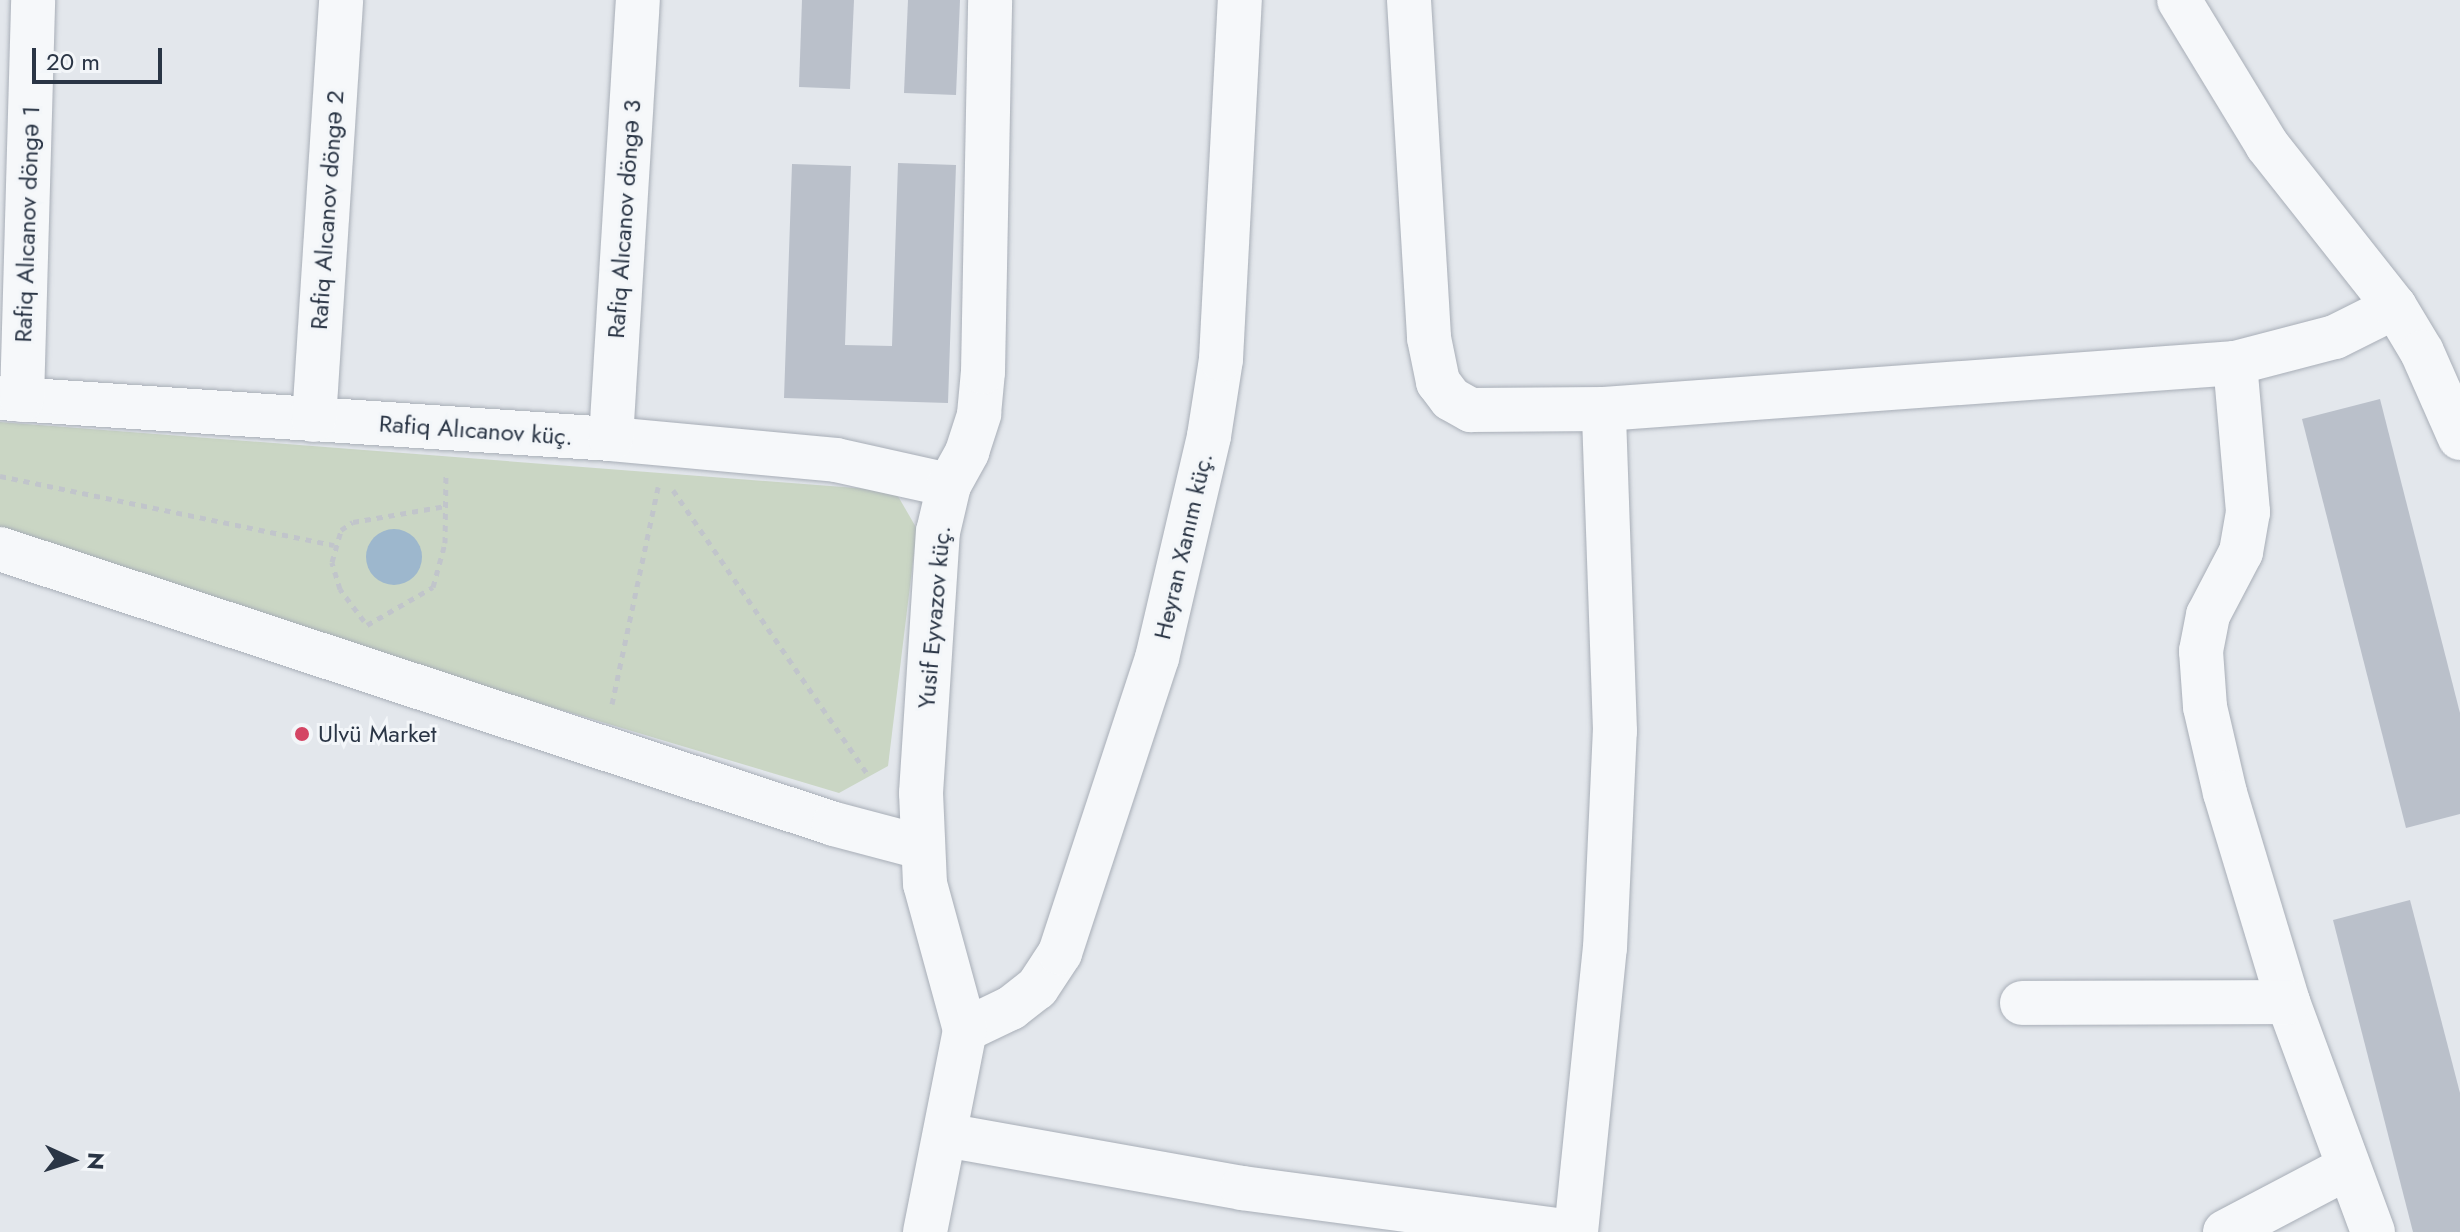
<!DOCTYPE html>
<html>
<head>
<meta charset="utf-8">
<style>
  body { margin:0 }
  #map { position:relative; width:2460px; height:1232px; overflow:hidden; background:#e3e7ec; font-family:Jost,sans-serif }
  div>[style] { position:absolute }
  .green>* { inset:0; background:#cad6c4 }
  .water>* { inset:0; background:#9db7cd }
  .round { border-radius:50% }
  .building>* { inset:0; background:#bac0ca }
  .path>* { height:5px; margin-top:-2.5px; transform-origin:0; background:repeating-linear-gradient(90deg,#c1c5cb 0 6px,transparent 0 12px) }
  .roads { filter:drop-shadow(0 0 2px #a8aeb7) drop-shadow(0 0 2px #a8aeb7) }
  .minor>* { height:44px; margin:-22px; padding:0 22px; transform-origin:22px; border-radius:22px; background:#f6f8fa }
  .dots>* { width:22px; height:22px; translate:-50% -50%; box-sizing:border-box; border:4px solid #f3f6f9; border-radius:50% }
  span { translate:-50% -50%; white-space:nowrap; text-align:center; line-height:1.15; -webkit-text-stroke:6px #f3f6f9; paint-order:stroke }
  .street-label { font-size:24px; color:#2a3545 }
  .poi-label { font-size:24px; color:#2a3545 }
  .left { translate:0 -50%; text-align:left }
  .north { position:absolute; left:32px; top:1120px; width:80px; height:80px; -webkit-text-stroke:6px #f3f6f9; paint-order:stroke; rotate:93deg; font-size:22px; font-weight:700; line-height:32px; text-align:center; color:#2a3545 }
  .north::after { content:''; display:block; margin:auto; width:28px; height:36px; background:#2a3545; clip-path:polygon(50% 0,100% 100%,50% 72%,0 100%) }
  .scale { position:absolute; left:32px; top:48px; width:130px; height:36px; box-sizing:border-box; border:4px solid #2a3545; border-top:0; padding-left:10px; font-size:24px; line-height:28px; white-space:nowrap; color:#2a3545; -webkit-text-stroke:6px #f3f6f9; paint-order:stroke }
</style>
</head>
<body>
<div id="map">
  <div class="green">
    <i style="clip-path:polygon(0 422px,895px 491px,917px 529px,888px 766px,839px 793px,358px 649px,0 532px)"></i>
  </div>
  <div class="water">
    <i class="round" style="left:366px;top:529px;width:56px;height:56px"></i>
  </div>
  <div class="building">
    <i style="clip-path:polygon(802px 0,854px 0,850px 89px,799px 87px)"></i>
    <i style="clip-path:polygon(908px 0,960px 0,956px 95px,904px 93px)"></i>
    <i style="clip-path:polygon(898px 163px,956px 165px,948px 403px,784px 398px,792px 164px,851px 166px,845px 345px,892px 346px)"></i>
    <i style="clip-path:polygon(2380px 399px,2460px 713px,2460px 814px,2406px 828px,2302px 419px)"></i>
    <i style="clip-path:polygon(2410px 900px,2460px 1093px,2460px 1232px,2413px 1232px,2333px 920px)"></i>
  </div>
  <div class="path">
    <i style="left:0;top:476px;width:341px;rotate:11.7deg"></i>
    <i style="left:673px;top:490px;width:347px;rotate:55.6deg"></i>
    <i style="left:364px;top:621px;width:40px;rotate:-127deg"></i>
    <i style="left:340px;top:589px;width:28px;rotate:-107deg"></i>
    <i style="left:332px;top:562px;width:33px;rotate:-74deg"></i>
    <i style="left:341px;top:530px;width:14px;rotate:-34deg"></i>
    <i style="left:353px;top:522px;width:94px;rotate:-9.8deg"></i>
    <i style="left:367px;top:625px;width:76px;rotate:-29.9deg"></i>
    <i style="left:433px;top:587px;width:46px;rotate:-74.7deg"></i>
    <i style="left:445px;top:543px;width:71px;rotate:-89.2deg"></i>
    <i style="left:612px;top:704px;width:222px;rotate:-78deg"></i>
  </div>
  <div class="roads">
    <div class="minor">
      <i style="left:1409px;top:0;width:339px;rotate:86.6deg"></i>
      <i style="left:1429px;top:338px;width:45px;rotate:78.4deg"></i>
      <i style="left:1438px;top:382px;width:21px;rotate:53deg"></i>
      <i style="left:1451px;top:399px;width:23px;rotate:29deg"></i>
      <i style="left:1471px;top:410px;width:133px;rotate:-0.4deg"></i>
      <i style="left:1604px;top:409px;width:633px;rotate:-4.17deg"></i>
      <i style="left:2235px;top:363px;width:103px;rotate:-14.6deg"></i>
      <i style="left:2335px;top:337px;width:67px;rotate:-26.6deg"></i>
      <i style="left:2179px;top:0;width:170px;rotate:58.7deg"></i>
      <i style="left:2267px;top:145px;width:206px;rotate:51.7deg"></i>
      <i style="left:2395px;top:307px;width:52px;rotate:59deg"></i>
      <i style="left:2422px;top:352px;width:94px;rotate:66.2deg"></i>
      <i style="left:2235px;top:363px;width:150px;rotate:85deg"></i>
      <i style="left:2248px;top:512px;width:41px;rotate:99.9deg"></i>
      <i style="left:2241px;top:552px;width:71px;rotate:117.6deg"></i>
      <i style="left:2208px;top:615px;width:37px;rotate:101deg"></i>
      <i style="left:2201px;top:651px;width:56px;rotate:85.9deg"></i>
      <i style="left:2205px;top:707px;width:88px;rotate:76.9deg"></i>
      <i style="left:2225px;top:793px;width:218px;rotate:73.2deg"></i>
      <i style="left:2288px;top:1002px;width:245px;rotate:69.7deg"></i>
      <i style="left:0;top:398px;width:612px;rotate:3.84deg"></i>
      <i style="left:611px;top:439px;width:226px;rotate:5.3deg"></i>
      <i style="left:836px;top:460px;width:116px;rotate:12.5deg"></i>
      <i style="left:22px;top:400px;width:400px;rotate:-88.4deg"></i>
      <i style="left:314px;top:420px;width:421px;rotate:-86.3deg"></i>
      <i style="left:611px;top:439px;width:440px;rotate:-86.5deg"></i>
      <i style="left:0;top:549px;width:878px;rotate:18.25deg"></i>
      <i style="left:834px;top:824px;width:90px;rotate:14.8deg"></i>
      <i style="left:2022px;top:1003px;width:266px;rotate:-0.2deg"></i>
      <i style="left:965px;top:1030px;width:51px;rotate:-25.6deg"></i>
      <i style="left:1011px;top:1008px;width:33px;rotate:-38deg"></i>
      <i style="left:1037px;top:988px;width:42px;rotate:-56.7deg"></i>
      <i style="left:1060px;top:953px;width:311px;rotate:-71.8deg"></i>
      <i style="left:1157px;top:658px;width:228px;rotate:-76.8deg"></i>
      <i style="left:1209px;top:436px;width:78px;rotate:-81.1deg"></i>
      <i style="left:1221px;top:359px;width:360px;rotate:-87deg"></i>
      <i style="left:945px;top:1135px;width:302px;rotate:10.1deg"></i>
      <i style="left:1242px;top:1188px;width:334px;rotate:7.6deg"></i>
      <i style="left:925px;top:1232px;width:206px;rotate:-78.8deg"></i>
      <i style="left:965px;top:1030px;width:151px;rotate:-105.3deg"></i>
      <i style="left:925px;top:884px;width:91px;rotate:-92.5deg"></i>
      <i style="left:921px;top:793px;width:262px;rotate:-86.3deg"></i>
      <i style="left:938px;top:532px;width:48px;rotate:-76.8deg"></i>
      <i style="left:949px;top:485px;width:38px;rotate:-61deg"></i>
      <i style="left:967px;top:452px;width:40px;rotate:-72deg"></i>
      <i style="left:979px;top:414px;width:42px;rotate:-84.6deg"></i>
      <i style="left:983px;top:372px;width:372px;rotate:-88.9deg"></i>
      <i style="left:1576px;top:1232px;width:285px;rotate:-84.2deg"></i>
      <i style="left:1605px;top:948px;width:217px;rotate:-87.4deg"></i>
      <i style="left:1615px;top:731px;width:322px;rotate:-92deg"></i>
      <i style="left:2225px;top:1232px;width:138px;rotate:-27.7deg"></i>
    </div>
  </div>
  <div class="dots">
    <i style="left:302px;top:734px;background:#d44564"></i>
  </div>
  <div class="street-label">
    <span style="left:327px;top:210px;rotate:-86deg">Rafiq Alıcanov döngə 2</span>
    <span style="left:624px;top:219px;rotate:-86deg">Rafiq Alıcanov döngə 3</span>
    <span style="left:27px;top:224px;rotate:-88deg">Rafiq Alıcanov döngə 1</span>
    <span style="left:476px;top:430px;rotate:4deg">Rafiq Alıcanov küç.</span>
    <span style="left:1183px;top:546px;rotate:-77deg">Heyran Xanım küç.</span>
    <span style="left:934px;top:617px;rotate:-85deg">Yusif Eyvazov küç.</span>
  </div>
  <div class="poi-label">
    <span class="left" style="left:318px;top:734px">Ulvü Market</span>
  </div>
  <div class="north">N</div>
  <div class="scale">20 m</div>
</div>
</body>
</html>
